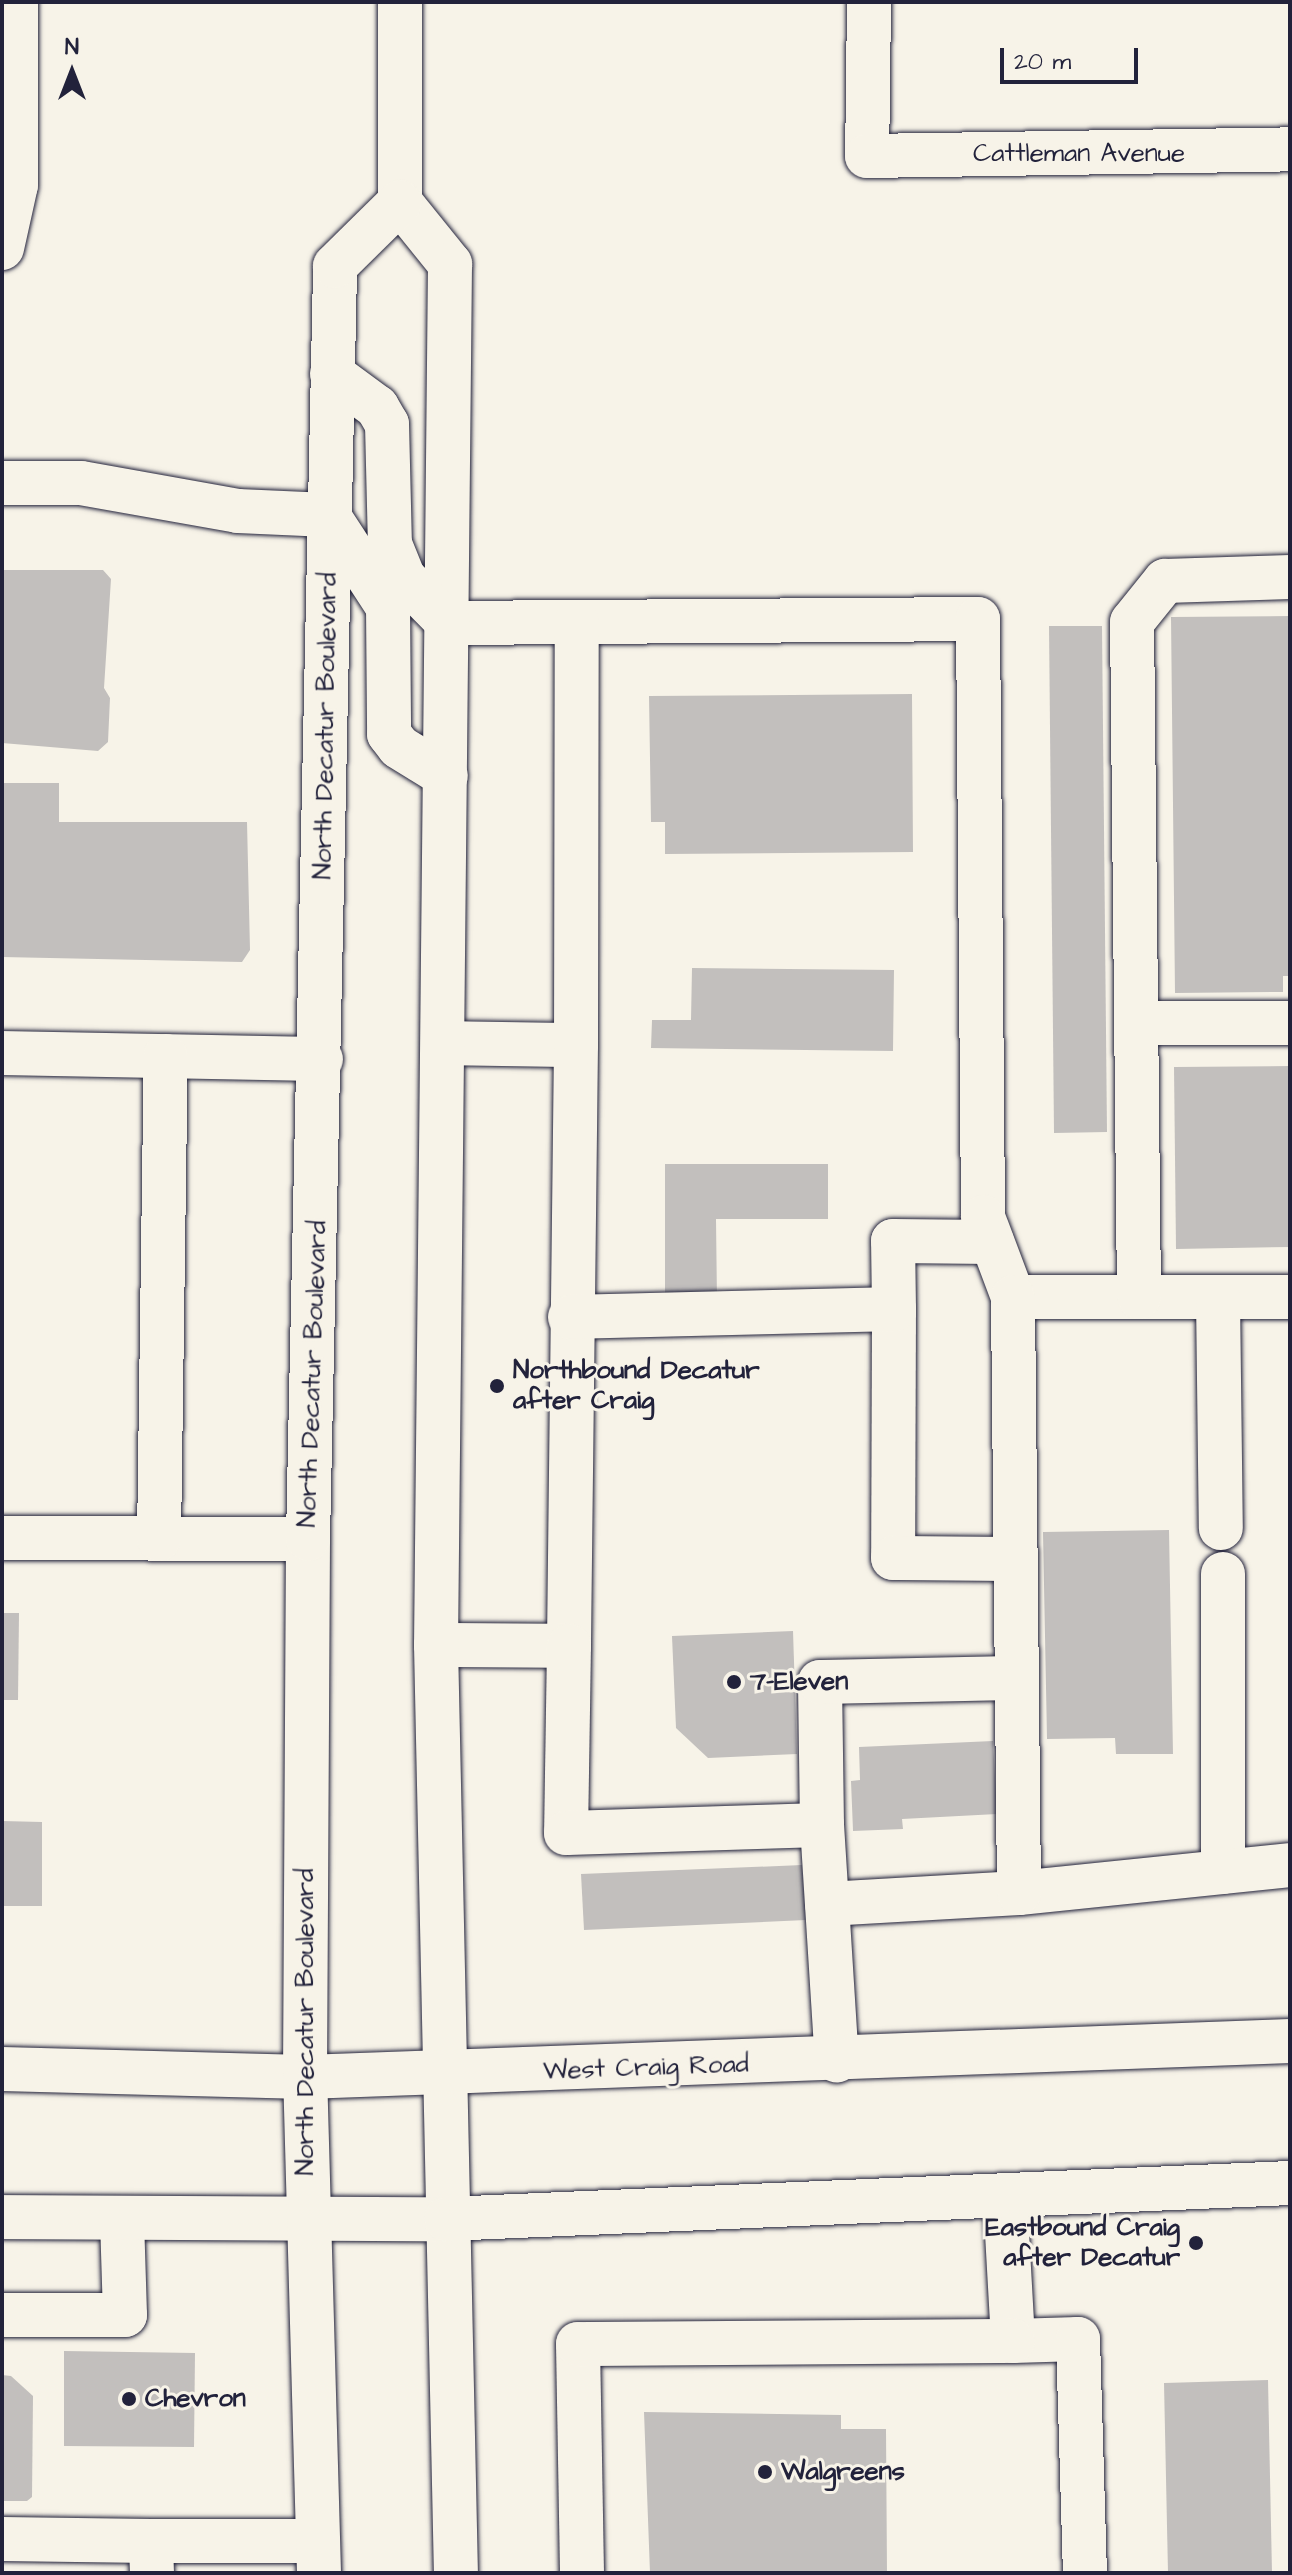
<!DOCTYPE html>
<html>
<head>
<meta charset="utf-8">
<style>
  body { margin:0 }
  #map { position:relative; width:1292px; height:2575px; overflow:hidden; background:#f7f3e8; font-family:"Architects Daughter",sans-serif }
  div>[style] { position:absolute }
  .building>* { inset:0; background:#c2bfbd }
  .roads { filter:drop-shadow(0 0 2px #22223b) drop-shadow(0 0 2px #22223b) }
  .minor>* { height:44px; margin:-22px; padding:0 22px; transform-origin:22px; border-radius:22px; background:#f7f3e8 }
  .major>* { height:44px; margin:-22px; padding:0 22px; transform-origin:22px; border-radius:22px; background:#f7f3e8 }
  .dots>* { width:22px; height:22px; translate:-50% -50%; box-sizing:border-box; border:4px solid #f7f3e8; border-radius:50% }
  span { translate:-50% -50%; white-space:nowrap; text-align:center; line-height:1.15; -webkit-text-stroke:6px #f7f3e8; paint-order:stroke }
  .street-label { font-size:26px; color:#22223b }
  .poi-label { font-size:26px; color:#22223b; font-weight:700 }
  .left { translate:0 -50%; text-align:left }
  .right { translate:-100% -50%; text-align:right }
  .frame { position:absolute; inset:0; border:4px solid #22223b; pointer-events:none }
  .north { position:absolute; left:32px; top:32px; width:80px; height:80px; -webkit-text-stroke:6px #f7f3e8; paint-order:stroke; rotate:0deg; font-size:22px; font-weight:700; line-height:32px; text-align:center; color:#22223b }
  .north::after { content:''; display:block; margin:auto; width:28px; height:36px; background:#22223b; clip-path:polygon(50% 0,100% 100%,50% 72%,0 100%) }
  .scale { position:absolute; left:1000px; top:48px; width:138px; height:36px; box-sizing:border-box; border:4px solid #22223b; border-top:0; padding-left:10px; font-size:24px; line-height:28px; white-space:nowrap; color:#22223b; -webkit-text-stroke:6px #f7f3e8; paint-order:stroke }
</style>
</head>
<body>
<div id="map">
  <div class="building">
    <i style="clip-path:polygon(2px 570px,103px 570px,111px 579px,104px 688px,110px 698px,108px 742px,98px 751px,2px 743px)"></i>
    <i style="clip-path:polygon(1290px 616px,1290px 976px,1283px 976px,1283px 992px,1175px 993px,1171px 617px)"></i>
    <i style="clip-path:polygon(1049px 626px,1102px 626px,1107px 1132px,1054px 1133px)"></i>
    <i style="clip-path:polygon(912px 694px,913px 852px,665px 854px,665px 822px,651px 822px,649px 696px)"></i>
    <i style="clip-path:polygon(2px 783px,59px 783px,59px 822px,247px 822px,250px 950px,242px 962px,2px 957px)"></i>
    <i style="clip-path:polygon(692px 968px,894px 970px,893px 1051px,651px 1048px,652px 1020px,691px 1020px)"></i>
    <i style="clip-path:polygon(1290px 1066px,1290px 1247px,1176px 1249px,1174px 1067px)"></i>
    <i style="clip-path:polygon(665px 1164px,828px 1164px,828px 1219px,716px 1219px,717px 1301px,665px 1301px)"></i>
    <i style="clip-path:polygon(1169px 1530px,1173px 1754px,1116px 1754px,1115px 1738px,1047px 1739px,1043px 1532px)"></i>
    <i style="clip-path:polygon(2px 1613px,19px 1613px,18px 1700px,2px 1700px)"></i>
    <i style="clip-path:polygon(793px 1631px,797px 1754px,708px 1758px,676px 1728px,672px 1636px)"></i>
    <i style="clip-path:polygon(993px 1741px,997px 1814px,902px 1819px,903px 1829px,853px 1831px,851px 1781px,860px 1780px,859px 1747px)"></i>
    <i style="clip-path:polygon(2px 1821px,42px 1822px,42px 1906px,2px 1906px)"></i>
    <i style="clip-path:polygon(802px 1865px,806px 1920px,584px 1930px,581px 1874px)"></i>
    <i style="clip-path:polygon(64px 2351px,195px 2353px,194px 2447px,64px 2446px)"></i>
    <i style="clip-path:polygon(2px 2375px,11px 2376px,33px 2396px,32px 2497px,27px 2501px,2px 2501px)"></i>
    <i style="clip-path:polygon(1268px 2380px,1272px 2573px,1168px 2573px,1164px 2383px)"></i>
    <i style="clip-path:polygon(644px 2412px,841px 2415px,841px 2429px,886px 2429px,887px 2573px,650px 2573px)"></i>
  </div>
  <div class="roads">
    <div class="minor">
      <i style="left:869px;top:2px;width:154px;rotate:90.7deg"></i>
      <i style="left:867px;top:156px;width:423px;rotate:-0.9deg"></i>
      <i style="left:2px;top:248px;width:65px;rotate:-77.5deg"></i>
      <i style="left:16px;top:185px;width:183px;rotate:-90deg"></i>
      <i style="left:2px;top:483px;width:79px"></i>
      <i style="left:81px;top:483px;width:159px;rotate:10.1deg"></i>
      <i style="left:238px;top:511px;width:90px;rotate:2.5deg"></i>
      <i style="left:448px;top:623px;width:530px;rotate:-0.43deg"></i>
      <i style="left:978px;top:619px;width:598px;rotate:89.52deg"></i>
      <i style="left:983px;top:1217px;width:85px;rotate:69.4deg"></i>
      <i style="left:1013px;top:1297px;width:277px"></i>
      <i style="left:1137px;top:1023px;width:153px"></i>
      <i style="left:444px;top:1043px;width:132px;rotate:0.9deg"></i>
      <i style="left:576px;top:1045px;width:601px;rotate:90.67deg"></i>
      <i style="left:576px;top:1045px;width:423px;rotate:-89.9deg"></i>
      <i style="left:2px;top:1053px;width:319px;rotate:1.1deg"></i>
      <i style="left:1139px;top:1297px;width:675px;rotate:-90.59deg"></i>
      <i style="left:1132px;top:622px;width:53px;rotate:-51.2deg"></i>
      <i style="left:1165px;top:581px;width:125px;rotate:-1.8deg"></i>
      <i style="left:1218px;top:1297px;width:231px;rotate:89.3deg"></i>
      <i style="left:894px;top:1309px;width:249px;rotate:90.2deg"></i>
      <i style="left:893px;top:1558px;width:121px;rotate:0.5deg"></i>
      <i style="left:570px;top:1317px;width:324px;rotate:-1.4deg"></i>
      <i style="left:894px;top:1309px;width:68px;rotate:-90.8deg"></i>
      <i style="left:893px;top:1241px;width:99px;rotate:0.6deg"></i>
      <i style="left:2px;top:1538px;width:306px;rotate:0.2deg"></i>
      <i style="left:159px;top:1539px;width:483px;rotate:-89.2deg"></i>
      <i style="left:1223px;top:1574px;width:298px;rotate:90deg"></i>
      <i style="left:436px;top:1645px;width:133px;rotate:0.4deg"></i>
      <i style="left:569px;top:1646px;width:187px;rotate:90.9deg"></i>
      <i style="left:566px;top:1833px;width:256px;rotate:-1.8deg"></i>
      <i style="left:822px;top:1825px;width:236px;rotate:86.4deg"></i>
      <i style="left:822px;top:1825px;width:143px;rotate:-90.8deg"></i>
      <i style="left:820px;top:1682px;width:194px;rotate:-1.2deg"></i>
      <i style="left:1019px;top:1893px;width:272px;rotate:-5.9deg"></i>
      <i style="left:827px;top:1904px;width:192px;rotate:-3.3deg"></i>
      <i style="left:1019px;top:1893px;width:596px;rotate:-90.58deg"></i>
      <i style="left:1005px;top:2197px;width:144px;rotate:86.8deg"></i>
      <i style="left:1013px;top:2341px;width:65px;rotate:-1.8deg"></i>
      <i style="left:1078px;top:2339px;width:234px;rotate:88.3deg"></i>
      <i style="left:2px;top:2315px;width:123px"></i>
      <i style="left:125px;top:2315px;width:96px;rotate:-91.8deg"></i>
      <i style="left:2px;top:2539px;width:149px;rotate:0.8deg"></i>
      <i style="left:152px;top:2573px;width:32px;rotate:-92deg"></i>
      <i style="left:151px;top:2541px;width:167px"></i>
      <i style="left:582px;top:2573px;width:229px;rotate:-91deg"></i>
      <i style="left:578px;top:2344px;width:435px;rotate:-0.4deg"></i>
    </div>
    <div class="major">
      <i style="left:400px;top:2px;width:200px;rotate:90deg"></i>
      <i style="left:400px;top:202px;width:80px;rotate:51.1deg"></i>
      <i style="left:450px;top:264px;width:1381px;rotate:90.58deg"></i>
      <i style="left:436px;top:1645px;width:928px;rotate:88.77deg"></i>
      <i style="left:332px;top:374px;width:56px;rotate:36.3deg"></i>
      <i style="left:377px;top:407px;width:20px;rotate:60deg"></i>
      <i style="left:387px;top:424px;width:120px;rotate:88.6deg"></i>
      <i style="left:390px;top:544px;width:35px;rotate:68deg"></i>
      <i style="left:403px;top:577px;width:64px;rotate:45.6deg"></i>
      <i style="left:328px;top:515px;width:110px;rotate:56.9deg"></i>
      <i style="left:388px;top:607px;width:127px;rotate:89.5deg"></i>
      <i style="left:389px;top:734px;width:16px;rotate:52deg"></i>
      <i style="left:399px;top:747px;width:55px;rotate:31.7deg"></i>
      <i style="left:2px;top:2069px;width:303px;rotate:1.5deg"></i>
      <i style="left:305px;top:2077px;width:986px;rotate:-2.09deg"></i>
      <i style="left:2px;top:2217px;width:444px;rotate:0.3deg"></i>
      <i style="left:446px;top:2219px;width:845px;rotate:-2.44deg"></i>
      <i style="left:319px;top:2573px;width:496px;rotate:-91.6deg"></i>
      <i style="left:305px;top:2077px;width:538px;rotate:-89.68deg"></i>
      <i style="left:308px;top:1539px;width:1273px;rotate:-88.78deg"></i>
      <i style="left:335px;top:266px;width:91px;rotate:-44.6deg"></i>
    </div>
  </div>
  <div class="dots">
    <i style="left:497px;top:1386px;background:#22223b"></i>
    <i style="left:734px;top:1682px;background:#22223b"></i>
    <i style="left:1196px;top:2243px;background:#22223b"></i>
    <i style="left:129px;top:2399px;background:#22223b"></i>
    <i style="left:765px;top:2472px;background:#22223b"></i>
  </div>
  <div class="street-label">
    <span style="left:1079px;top:154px">Cattleman Avenue</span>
    <span style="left:326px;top:726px;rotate:-89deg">North Decatur Boulevard</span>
    <span style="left:313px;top:1374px;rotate:-88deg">North Decatur Boulevard</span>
    <span style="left:306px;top:2022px;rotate:-90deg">North Decatur Boulevard</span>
    <span style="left:646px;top:2068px;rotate:-2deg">West Craig Road</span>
  </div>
  <div class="poi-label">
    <span class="left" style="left:513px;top:1386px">Northbound Decatur<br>after Craig</span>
    <span class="left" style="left:750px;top:1682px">7-Eleven</span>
    <span class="right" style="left:1180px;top:2243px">Eastbound Craig<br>after Decatur</span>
    <span class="left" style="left:145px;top:2399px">Chevron</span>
    <span class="left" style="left:781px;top:2472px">Walgreens</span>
  </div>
  <div class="frame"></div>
  <div class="north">N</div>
  <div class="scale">20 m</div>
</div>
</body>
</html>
